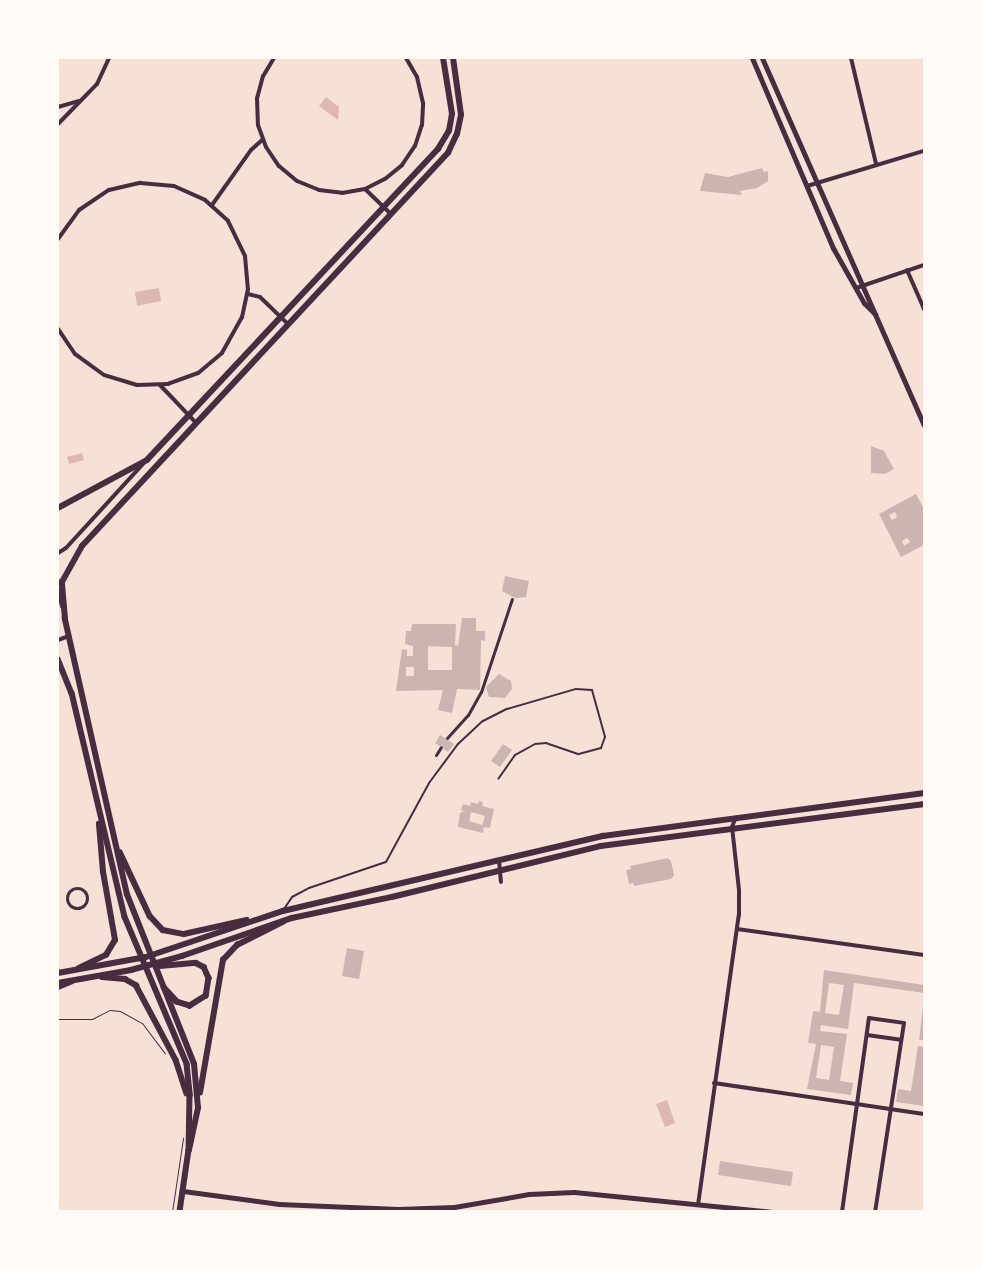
<!DOCTYPE html>
<html>
<head>
<meta charset="utf-8">
<style>
  body { margin:0 }
  #map { position:relative; width:982px; height:1269px; overflow:hidden; background:#f7e1d7; font-family:Raleway,sans-serif }
  div>[style] { position:absolute }
  .water>* { inset:0; background:#dcb8b0 }
  .building>* { inset:0; background:#ccb4b1 }
  .path>* { height:1px; margin:-0.5px; padding:0 0.5px; transform-origin:0.5px; border-radius:0.5px; background:#4a2c40 }
  .service>* { height:2px; margin:-1px; padding:0 1px; transform-origin:1px; border-radius:1px; background:#4a2c40 }
  .pedestrian>* { height:3px; margin:-1.5px; padding:0 1.5px; transform-origin:1.5px; border-radius:1.5px; background:#4a2c40 }
  .pedestrian>.ring { margin:-1.5px; padding:0; box-sizing:content-box; background:none; border:3px solid #4a2c40; border-radius:50% }
  .minor>* { height:4px; margin:-2px; padding:0 2px; transform-origin:2px; border-radius:2px; background:#4a2c40 }
  .tertiary>* { height:5px; margin:-2.5px; padding:0 2.5px; transform-origin:2.5px; border-radius:2.5px; background:#4a2c40 }
  .secondary>* { height:5.5px; margin:-2.75px; padding:0 2.75px; transform-origin:2.75px; border-radius:2.75px; background:#4a2c40 }
  .trunk>* { height:6px; margin:-3px; padding:0 3px; transform-origin:3px; border-radius:3px; background:#4a2c40 }
  span { translate:-50% -50%; white-space:nowrap; text-align:center; line-height:1.15; -webkit-text-stroke:4px #fffaf5; paint-order:stroke }
  .frame { position:absolute; inset:0; border:59px solid #fffaf5; pointer-events:none }
</style>
</head>
<body>
<div id="map">
  <div class="water">
    <i style="clip-path:polygon(326px 97px,339px 107px,338px 120px,319px 106px)"></i>
    <i style="clip-path:polygon(159px 288px,161px 301px,137px 306px,135px 292px)"></i>
    <i style="clip-path:polygon(82px 453px,84px 460px,69px 464px,67px 457px)"></i>
    <i style="clip-path:polygon(667px 1100px,675px 1123px,665px 1127px,656px 1104px)"></i>
  </div>
  <div class="building">
    <i style="clip-path:polygon(762px 168px,764px 172px,768px 171px,768px 181px,757px 188px,740px 191px,742px 195px,700px 191px,705px 173px,728px 177px)"></i>
    <i style="clip-path:polygon(871px 446px,884px 451px,894px 469px,885px 474px,871px 473px)"></i>
    <i style="clip-path:polygon(evenodd,916px 494px,924px 509px,924px 545px,901px 557px,879px 514px,916px 494px,895px 512px,897px 517px,892px 520px,889px 515px,895px 512px,916px 494px,907px 538px,910px 542px,904px 546px,902px 541px,907px 538px)"></i>
    <i style="clip-path:polygon(505px 576px,529px 581px,526px 597px,515px 598px,502px 591px)"></i>
    <i style="clip-path:polygon(evenodd,462px 618px,476px 618px,476px 631px,485px 631px,485px 641px,481px 640px,480px 690px,457px 689px,452px 713px,438px 710px,443px 690px,396px 691px,402px 649px,407px 650px,407px 656px,413px 656px,413px 646px,405px 644px,406px 631px,411px 631px,412px 624px,456px 624px,455px 645px,458px 646px,462px 618px,428px 646px,452px 647px,452px 670px,428px 670px,428px 646px,462px 618px,406px 667px,414px 667px,414px 676px,406px 676px,406px 667px)"></i>
    <i style="clip-path:polygon(499px 674px,511px 681px,512px 689px,505px 698px,489px 697px,486px 687px)"></i>
    <i style="clip-path:polygon(440px 735px,454px 744px,448px 752px,435px 743px)"></i>
    <i style="clip-path:polygon(503px 744px,512px 750px,500px 767px,491px 761px)"></i>
    <i style="clip-path:polygon(evenodd,479px 801px,483px 802px,482px 806px,494px 809px,490px 828px,484px 827px,483px 833px,458px 827px,460px 813px,464px 811px,461px 810px,463px 804px,470px 806px,471px 802px,478px 804px,479px 801px,471px 812px,485px 816px,482px 825px,469px 821px,471px 812px)"></i>
    <i style="clip-path:polygon(668px 858px,671px 861px,674px 875px,671px 879px,634px 886px,634px 883px,629px 884px,626px 870px,631px 869px,630px 866px)"></i>
    <i style="clip-path:polygon(347px 948px,364px 951px,359px 979px,342px 976px)"></i>
    <i style="clip-path:polygon(evenodd,824px 970px,924px 985px,924px 993px,854px 983px,848px 1029px,821px 1025px,820px 1031px,847px 1034px,840px 1081px,853px 1083px,851px 1095px,807px 1089px,816px 1044px,808px 1043px,813px 1011px,820px 1012px,824px 970px,829px 983px,844px 985px,839px 1015px,825px 1013px,829px 983px,824px 970px,821px 1045px,834px 1047px,829px 1080px,816px 1078px,821px 1045px)"></i>
    <i style="clip-path:polygon(923px 1007px,924px 1007px,924px 1040px,919px 1040px)"></i>
    <i style="clip-path:polygon(918px 1046px,924px 1047px,924px 1106px,896px 1102px,898px 1089px,911px 1091px)"></i>
    <i style="clip-path:polygon(720px 1161px,793px 1172px,791px 1186px,718px 1175px)"></i>
  </div>
  <div class="path">
    <i style="left:58px;top:1019px;width:34px"></i>
    <i style="left:92px;top:1019px;width:20px;rotate:-27deg"></i>
    <i style="left:110px;top:1010px;width:10px;rotate:6deg"></i>
    <i style="left:120px;top:1011px;width:25px;rotate:29deg"></i>
    <i style="left:142px;top:1023px;width:38px;rotate:53deg"></i>
    <i style="left:172px;top:1212px;width:75px;rotate:-81.5deg"></i>
  </div>
  <div class="service">
    <i style="left:284px;top:909px;width:14px;rotate:-56deg"></i>
    <i style="left:292px;top:897px;width:19px;rotate:-28deg"></i>
    <i style="left:309px;top:888px;width:81px;rotate:-18.7deg"></i>
    <i style="left:386px;top:862px;width:90px;rotate:-61.4deg"></i>
    <i style="left:429px;top:783px;width:49px;rotate:-53.4deg"></i>
    <i style="left:458px;top:744px;width:34px;rotate:-43deg"></i>
    <i style="left:483px;top:721px;width:27px;rotate:-27deg"></i>
    <i style="left:507px;top:709px;width:72px;rotate:-16.2deg"></i>
    <i style="left:576px;top:689px;width:16px;rotate:4deg"></i>
    <i style="left:592px;top:690px;width:49px;rotate:74.5deg"></i>
    <i style="left:605px;top:737px;width:12px;rotate:110deg"></i>
    <i style="left:601px;top:748px;width:24px;rotate:165deg"></i>
    <i style="left:578px;top:754px;width:34px;rotate:-161deg"></i>
    <i style="left:546px;top:743px;width:11px;rotate:175deg"></i>
    <i style="left:535px;top:744px;width:23px;rotate:151deg"></i>
    <i style="left:515px;top:755px;width:29px;rotate:125deg"></i>
  </div>
  <div class="pedestrian">
    <i style="left:447px;top:738px;width:31px;rotate:-48deg"></i>
    <i style="left:468px;top:715px;width:26px;rotate:-61deg"></i>
    <i style="left:481px;top:692px;width:98px;rotate:-71.6deg"></i>
    <i style="left:436px;top:755px;width:9px;rotate:-58deg"></i>
    <i class="ring" style="left:67px;top:888px;width:17px;height:17px"></i>
  </div>
  <div class="minor">
    <i style="left:274px;top:58px;width:21px;rotate:121deg"></i>
    <i style="left:263px;top:76px;width:23px;rotate:105deg"></i>
    <i style="left:257px;top:98px;width:27px;rotate:88deg"></i>
    <i style="left:258px;top:125px;width:23px;rotate:70deg"></i>
    <i style="left:266px;top:147px;width:23px;rotate:56deg"></i>
    <i style="left:279px;top:166px;width:23px;rotate:40deg"></i>
    <i style="left:297px;top:181px;width:24px;rotate:22deg"></i>
    <i style="left:319px;top:190px;width:23px;rotate:7deg"></i>
    <i style="left:342px;top:193px;width:23px;rotate:-10deg"></i>
    <i style="left:365px;top:189px;width:22px;rotate:-27deg"></i>
    <i style="left:385px;top:179px;width:22px;rotate:-39deg"></i>
    <i style="left:402px;top:165px;width:23px;rotate:-56deg"></i>
    <i style="left:415px;top:146px;width:22px;rotate:-72deg"></i>
    <i style="left:422px;top:125px;width:22px;rotate:-87deg"></i>
    <i style="left:423px;top:103px;width:27px;rotate:-103deg"></i>
    <i style="left:417px;top:77px;width:22px;rotate:-120deg"></i>
    <i style="left:851px;top:58px;width:109px;rotate:76.7deg"></i>
    <i style="left:58px;top:107px;width:22px;rotate:-16deg"></i>
    <i style="left:58px;top:124px;width:56px;rotate:-45.7deg"></i>
    <i style="left:97px;top:84px;width:29px;rotate:-65deg"></i>
    <i style="left:807px;top:186px;width:122px;rotate:-16.7deg"></i>
    <i style="left:365px;top:189px;width:36px;rotate:44deg"></i>
    <i style="left:212px;top:205px;width:67px;rotate:-54.7deg"></i>
    <i style="left:251px;top:150px;width:15px;rotate:-42deg"></i>
    <i style="left:58px;top:239px;width:36px;rotate:-54deg"></i>
    <i style="left:79px;top:210px;width:36px;rotate:-34deg"></i>
    <i style="left:109px;top:190px;width:32px;rotate:-13deg"></i>
    <i style="left:140px;top:183px;width:34px;rotate:5deg"></i>
    <i style="left:174px;top:186px;width:34px;rotate:24deg"></i>
    <i style="left:205px;top:200px;width:31px;rotate:42deg"></i>
    <i style="left:228px;top:221px;width:39px;rotate:64deg"></i>
    <i style="left:245px;top:256px;width:33px;rotate:85deg"></i>
    <i style="left:248px;top:289px;width:29px;rotate:102deg"></i>
    <i style="left:242px;top:317px;width:41px;rotate:119.1deg"></i>
    <i style="left:222px;top:353px;width:31px;rotate:140deg"></i>
    <i style="left:198px;top:373px;width:32px;rotate:160deg"></i>
    <i style="left:168px;top:384px;width:31px;rotate:178deg"></i>
    <i style="left:137px;top:385px;width:34px;rotate:-163deg"></i>
    <i style="left:104px;top:375px;width:36px;rotate:-144deg"></i>
    <i style="left:75px;top:354px;width:30px;rotate:-124deg"></i>
    <i style="left:907px;top:270px;width:43px;rotate:66.4deg"></i>
    <i style="left:856px;top:288px;width:72px;rotate:-18.7deg"></i>
    <i style="left:248px;top:294px;width:12px;rotate:14deg"></i>
    <i style="left:260px;top:297px;width:39px;rotate:44deg"></i>
    <i style="left:160px;top:385px;width:52px;rotate:46.5deg"></i>
    <i style="left:58px;top:553px;width:9px;rotate:-32deg"></i>
    <i style="left:66px;top:548px;width:114px;rotate:-47.5deg"></i>
    <i style="left:58px;top:589px;width:18px;rotate:77deg"></i>
    <i style="left:58px;top:640px;width:12px;rotate:-20deg"></i>
    <i style="left:499px;top:860px;width:22px;rotate:85deg"></i>
    <i style="left:737px;top:929px;width:189px;rotate:7.9deg"></i>
    <i style="left:867px;top:1035px;width:34px;rotate:8deg"></i>
    <i style="left:714px;top:1083px;width:212px;rotate:8.4deg"></i>
    <i style="left:698px;top:1205px;width:293px;rotate:-82deg"></i>
    <i style="left:739px;top:915px;width:25px;rotate:-90deg"></i>
    <i style="left:739px;top:890px;width:63px;rotate:-96.3deg"></i>
    <i style="left:732px;top:827px;width:9px;rotate:-69deg"></i>
    <i style="left:842px;top:1212px;width:196px;rotate:-82.1deg"></i>
    <i style="left:869px;top:1018px;width:35px;rotate:8deg"></i>
    <i style="left:904px;top:1023px;width:191px;rotate:98.7deg"></i>
  </div>
  <div class="tertiary">
    <i style="left:752px;top:58px;width:207px;rotate:66.9deg"></i>
    <i style="left:833px;top:248px;width:63px;rotate:60.6deg"></i>
    <i style="left:864px;top:303px;width:16px;rotate:45deg"></i>
    <i style="left:762px;top:58px;width:401px;rotate:66.2deg"></i>
    <i style="left:183px;top:1191px;width:97px;rotate:7.7deg"></i>
    <i style="left:279px;top:1204px;width:119px;rotate:2.4deg"></i>
    <i style="left:398px;top:1209px;width:56px;rotate:-2deg"></i>
    <i style="left:454px;top:1207px;width:76px;rotate:-9.8deg"></i>
    <i style="left:529px;top:1194px;width:45px;rotate:-2.5deg"></i>
    <i style="left:574px;top:1192px;width:200px;rotate:5.7deg"></i>
  </div>
  <div class="secondary">
    <i style="left:58px;top:508px;width:101px;rotate:-28.3deg"></i>
    <i style="left:147px;top:460px;width:426px;rotate:-46.9deg"></i>
    <i style="left:438px;top:149px;width:21px;rotate:-59deg"></i>
    <i style="left:449px;top:131px;width:17px;rotate:-80deg"></i>
    <i style="left:452px;top:114px;width:57px;rotate:-99.1deg"></i>
    <i style="left:58px;top:659px;width:37px;rotate:68deg"></i>
    <i style="left:72px;top:693px;width:230px;rotate:76.7deg"></i>
    <i style="left:125px;top:917px;width:160px;rotate:67.1deg"></i>
    <i style="left:187px;top:1064px;width:31px;rotate:84deg"></i>
    <i style="left:190px;top:1095px;width:55px;rotate:91deg"></i>
    <i style="left:189px;top:1150px;width:63px;rotate:98.3deg"></i>
    <i style="left:120px;top:852px;width:71px;rotate:64.9deg"></i>
    <i style="left:150px;top:916px;width:19px;rotate:47deg"></i>
    <i style="left:163px;top:930px;width:21px;rotate:11deg"></i>
    <i style="left:184px;top:934px;width:64px;rotate:-12.7deg"></i>
    <i style="left:160px;top:966px;width:36px;rotate:-5deg"></i>
    <i style="left:196px;top:963px;width:9px;rotate:27deg"></i>
    <i style="left:204px;top:967px;width:12px;rotate:66deg"></i>
    <i style="left:209px;top:978px;width:18px;rotate:99deg"></i>
    <i style="left:206px;top:996px;width:19px;rotate:148deg"></i>
    <i style="left:190px;top:1006px;width:14px;rotate:-163deg"></i>
    <i style="left:177px;top:1002px;width:19px;rotate:-133deg"></i>
    <i style="left:79px;top:968px;width:30px;rotate:-26deg"></i>
    <i style="left:106px;top:955px;width:17px;rotate:-59deg"></i>
    <i style="left:115px;top:940px;width:69px;rotate:-100deg"></i>
    <i style="left:103px;top:872px;width:48px;rotate:-94.8deg"></i>
    <i style="left:58px;top:973px;width:89px;rotate:-10.3deg"></i>
    <i style="left:146px;top:957px;width:145px;rotate:-18.6deg"></i>
    <i style="left:283px;top:911px;width:329px;rotate:-13.2deg"></i>
    <i style="left:603px;top:836px;width:324px;rotate:-7.6deg"></i>
    <i style="left:102px;top:977px;width:23px;rotate:5deg"></i>
    <i style="left:125px;top:979px;width:13px;rotate:29deg"></i>
    <i style="left:136px;top:985px;width:85px;rotate:61.9deg"></i>
    <i style="left:176px;top:1060px;width:35px;rotate:72deg"></i>
    <i style="left:58px;top:983px;width:74px;rotate:-10.1deg"></i>
    <i style="left:131px;top:970px;width:53px;rotate:-15.4deg"></i>
    <i style="left:182px;top:956px;width:116px;rotate:-19.1deg"></i>
    <i style="left:292px;top:918px;width:102px;rotate:-11.9deg"></i>
    <i style="left:392px;top:897px;width:215px;rotate:-13.7deg"></i>
    <i style="left:601px;top:846px;width:326px;rotate:-7.4deg"></i>
    <i style="left:200px;top:1093px;width:135px;rotate:-80.2deg"></i>
    <i style="left:223px;top:960px;width:21px;rotate:-47deg"></i>
    <i style="left:237px;top:945px;width:51px;rotate:-26.6deg"></i>
    <i style="left:189px;top:1150px;width:43px;rotate:-77.9deg"></i>
    <i style="left:198px;top:1108px;width:44px;rotate:-95.2deg"></i>
    <i style="left:194px;top:1064px;width:182px;rotate:-111.6deg"></i>
    <i style="left:127px;top:895px;width:283px;rotate:-102.7deg"></i>
    <i style="left:65px;top:619px;width:37px;rotate:-95deg"></i>
    <i style="left:62px;top:582px;width:41px;rotate:-60.9deg"></i>
    <i style="left:82px;top:546px;width:537px;rotate:-47.04deg"></i>
    <i style="left:448px;top:153px;width:21px;rotate:-65deg"></i>
    <i style="left:457px;top:134px;width:19px;rotate:-78deg"></i>
    <i style="left:461px;top:115px;width:58px;rotate:-98deg"></i>
  </div>
  <div class="trunk">
    <i style="left:58px;top:987px;width:15px;rotate:-23deg"></i>
  </div>
  <div class="frame"></div>
</div>
</body>
</html>
